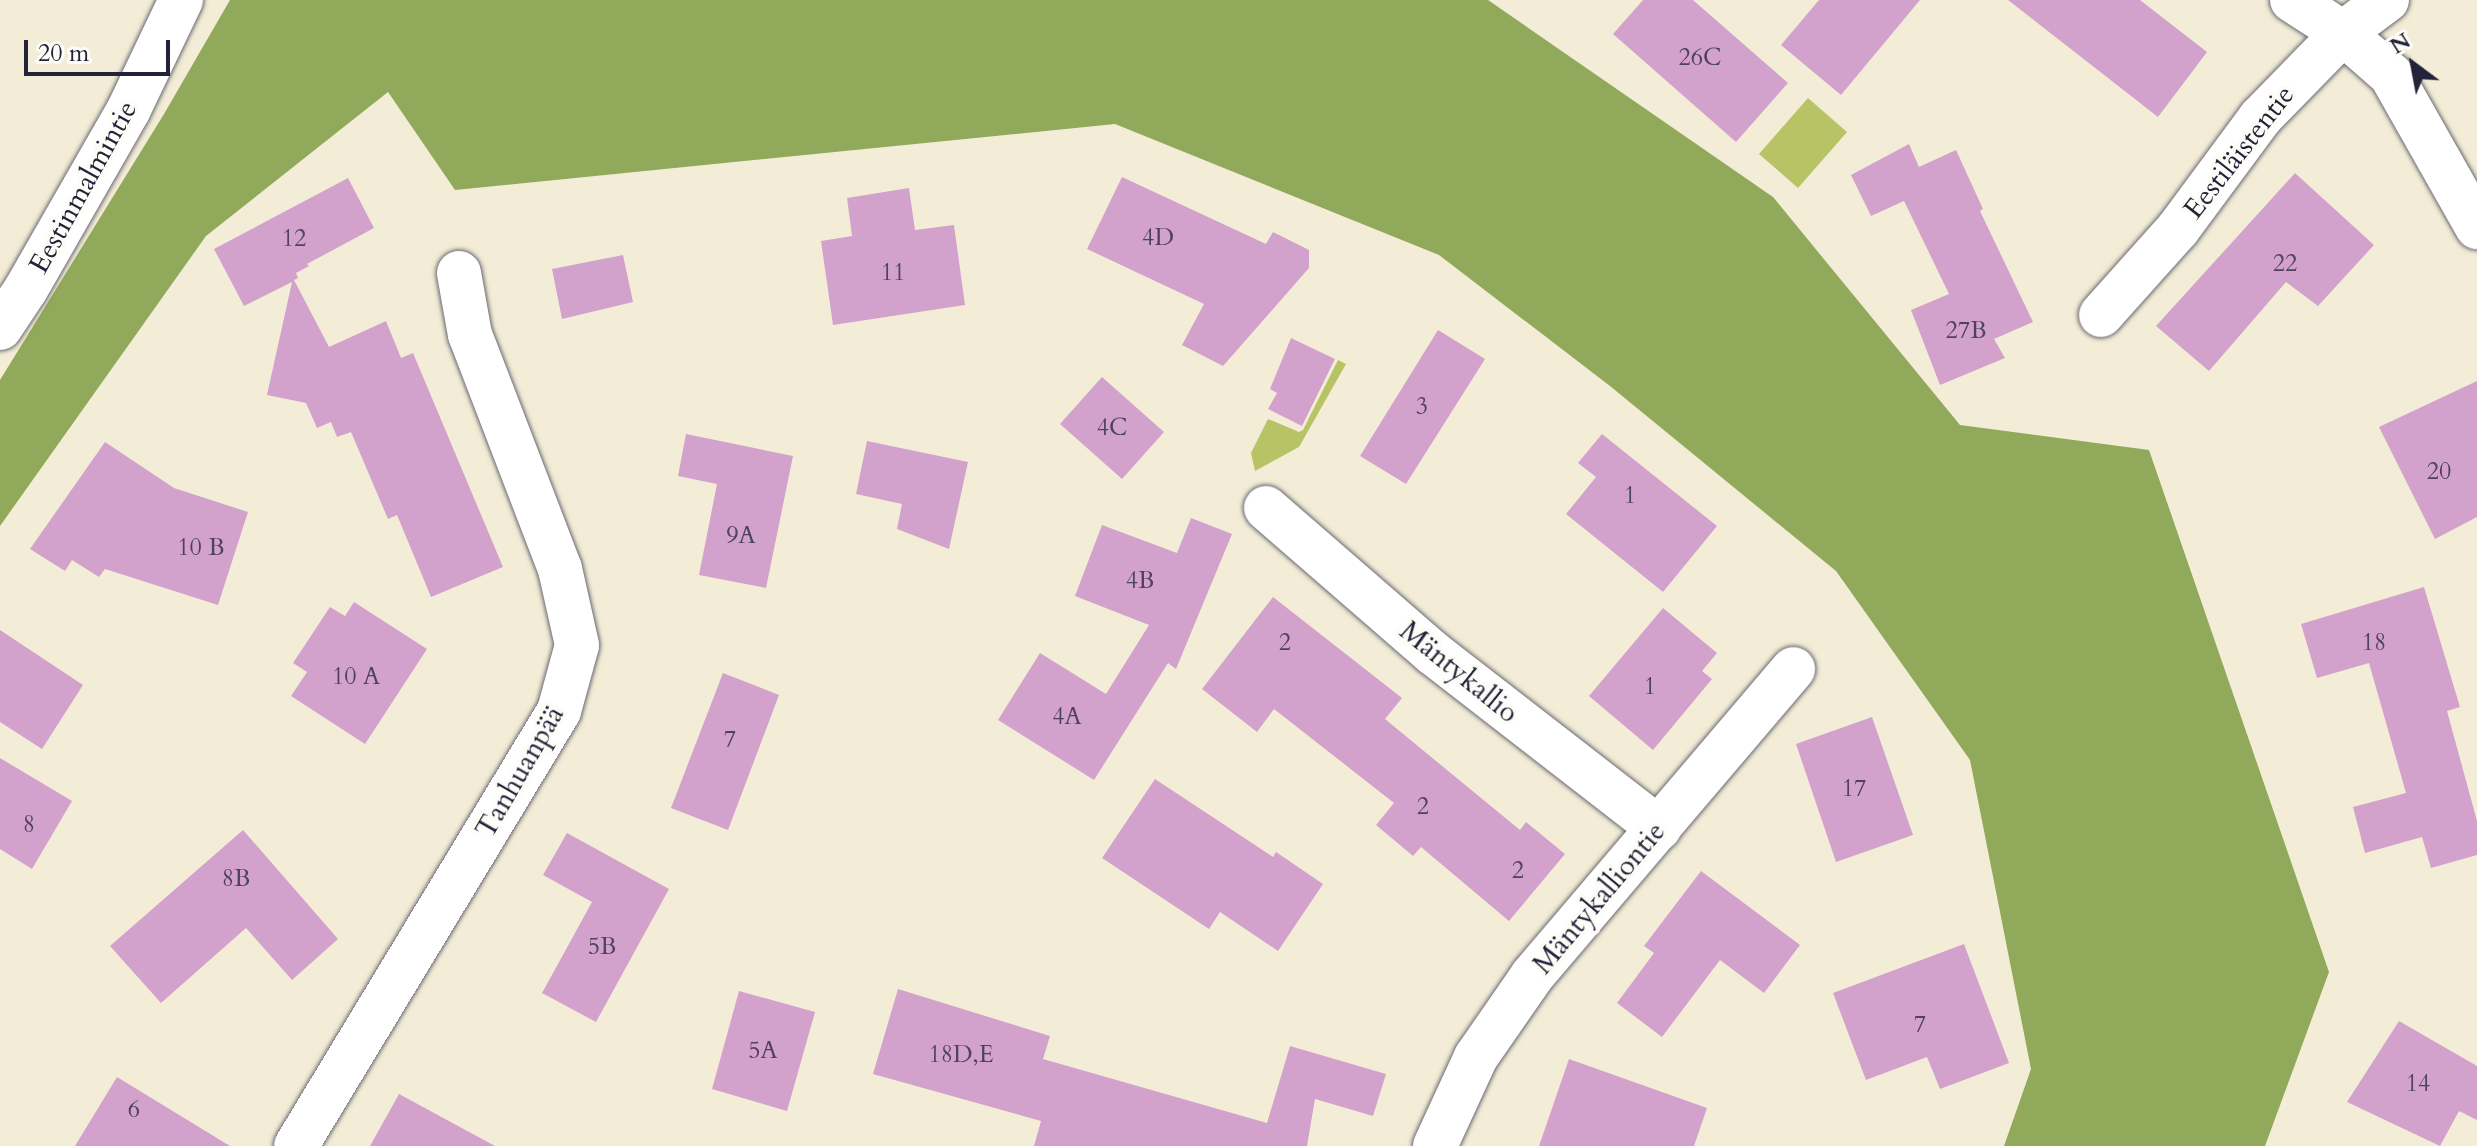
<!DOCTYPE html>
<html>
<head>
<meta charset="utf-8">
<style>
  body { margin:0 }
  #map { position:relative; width:2477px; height:1146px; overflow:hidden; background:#f3edd7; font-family:Cardo,serif }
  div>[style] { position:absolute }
  .green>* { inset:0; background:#b7c365 }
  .forest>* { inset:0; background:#91a95a }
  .building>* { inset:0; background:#d3a2cc }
  .roads { filter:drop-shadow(0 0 2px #6b6972) drop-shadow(0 0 2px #6b6972) }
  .street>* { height:44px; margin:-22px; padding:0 22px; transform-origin:22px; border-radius:22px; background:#fff }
  .secondary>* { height:44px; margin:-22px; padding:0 22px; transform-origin:22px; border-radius:22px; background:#fff }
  span { translate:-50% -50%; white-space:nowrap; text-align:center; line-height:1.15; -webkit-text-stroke:8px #fdfcf7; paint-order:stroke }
  .number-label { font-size:24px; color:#4e425f }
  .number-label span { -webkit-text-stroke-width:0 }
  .street-label { font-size:28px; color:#22223b }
  .north { position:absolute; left:2373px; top:24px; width:80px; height:80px; -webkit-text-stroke:6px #fdfcf7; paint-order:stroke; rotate:328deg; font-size:22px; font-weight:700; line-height:32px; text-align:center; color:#22223b }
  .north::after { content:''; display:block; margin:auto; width:28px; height:36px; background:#22223b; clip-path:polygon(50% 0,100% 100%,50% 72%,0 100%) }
  .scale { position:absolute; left:24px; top:40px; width:146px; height:36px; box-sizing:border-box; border:4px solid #22223b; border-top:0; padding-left:10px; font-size:24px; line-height:28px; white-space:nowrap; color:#22223b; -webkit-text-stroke:6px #fdfcf7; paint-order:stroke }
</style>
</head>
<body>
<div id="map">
  <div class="green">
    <i style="clip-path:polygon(1808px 98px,1847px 132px,1798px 188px,1759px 154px)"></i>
    <i style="clip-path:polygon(1338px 360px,1346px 364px,1299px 447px,1255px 471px,1251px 453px,1268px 419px,1299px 432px,1303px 430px)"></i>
  </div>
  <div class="forest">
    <i style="clip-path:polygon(230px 0,1488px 0,1773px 197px,1960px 425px,2149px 450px,2329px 972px,2265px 1146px,2004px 1146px,2031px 1069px,1970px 760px,1836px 571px,1610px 386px,1439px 255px,1115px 124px,455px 190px,388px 92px,206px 236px,0 526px,0 380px,164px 114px)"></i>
  </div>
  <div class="building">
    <i style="clip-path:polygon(1643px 0,1693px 0,1788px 83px,1736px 142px,1613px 34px)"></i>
    <i style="clip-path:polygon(1819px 0,1920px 0,1841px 95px,1781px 45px)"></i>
    <i style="clip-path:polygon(2008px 0,2140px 0,2207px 52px,2158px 117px)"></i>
    <i style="clip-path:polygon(1909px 144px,1919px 167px,1956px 150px,1983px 209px,1980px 211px,2033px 322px,1994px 339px,2005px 358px,1940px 385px,1911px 310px,1949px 294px,1904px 201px,1871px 216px,1851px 175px)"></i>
    <i style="clip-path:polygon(2295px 173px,2374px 245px,2318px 306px,2286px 282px,2209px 371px,2156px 326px)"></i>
    <i style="clip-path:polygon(1122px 177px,1266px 244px,1273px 232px,1309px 250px,1309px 268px,1223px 366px,1182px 345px,1204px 304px,1087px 249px)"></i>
    <i style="clip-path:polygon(348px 178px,374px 228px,307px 264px,309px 266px,296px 273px,298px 278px,294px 280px,329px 347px,386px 321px,401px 358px,413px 353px,503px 567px,431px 597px,397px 515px,388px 519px,351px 432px,337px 437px,331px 422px,317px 428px,306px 403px,267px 395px,292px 282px,244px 306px,214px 249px)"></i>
    <i style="clip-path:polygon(909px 188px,915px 230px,954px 225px,965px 305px,833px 325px,821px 241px,852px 236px,847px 198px)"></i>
    <i style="clip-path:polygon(623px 255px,633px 302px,562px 319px,552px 269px)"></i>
    <i style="clip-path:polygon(1438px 330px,1485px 359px,1406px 484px,1360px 456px)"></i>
    <i style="clip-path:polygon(1291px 338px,1335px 359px,1302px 426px,1268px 409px,1277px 393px,1270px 389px)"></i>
    <i style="clip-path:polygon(1102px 377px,1164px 432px,1122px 479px,1060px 424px)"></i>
    <i style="clip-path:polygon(2477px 381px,2477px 517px,2435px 539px,2379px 427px)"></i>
    <i style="clip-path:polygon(686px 434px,793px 456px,766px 588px,699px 575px,717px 484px,678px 476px)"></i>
    <i style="clip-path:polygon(1602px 434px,1717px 526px,1663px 592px,1566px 514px,1596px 477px,1578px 463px)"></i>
    <i style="clip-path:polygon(867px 441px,968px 462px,949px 549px,897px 529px,902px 504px,856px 494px)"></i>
    <i style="clip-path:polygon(105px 442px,174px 488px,248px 512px,218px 605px,105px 569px,99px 577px,72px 560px,65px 571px,30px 549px)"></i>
    <i style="clip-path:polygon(1191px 518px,1232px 534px,1176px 669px,1168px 663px,1094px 780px,998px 720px,1040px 653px,1106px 694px,1149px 625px,1075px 596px,1102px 525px,1177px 553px)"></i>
    <i style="clip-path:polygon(2424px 587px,2460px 707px,2447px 711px,2477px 821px,2477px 855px,2431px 868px,2422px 837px,2365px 853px,2353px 807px,2406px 793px,2369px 663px,2317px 678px,2301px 624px)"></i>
    <i style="clip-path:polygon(1273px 597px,1402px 698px,1385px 719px,1520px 830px,1526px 822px,1565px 854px,1509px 921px,1421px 847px,1413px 856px,1376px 825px,1394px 803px,1274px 709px,1257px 732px,1202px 689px)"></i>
    <i style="clip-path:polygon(354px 602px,427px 649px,365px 744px,291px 696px,307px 672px,293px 663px,330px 607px,345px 616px)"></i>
    <i style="clip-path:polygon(1663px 608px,1717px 653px,1702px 671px,1712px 679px,1653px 750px,1589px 696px)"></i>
    <i style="clip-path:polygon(0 630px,83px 685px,42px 749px,0 722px)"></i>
    <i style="clip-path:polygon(723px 673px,779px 695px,728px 830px,671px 808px)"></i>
    <i style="clip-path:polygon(1872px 717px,1913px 835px,1836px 862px,1796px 744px)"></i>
    <i style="clip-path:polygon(0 758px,72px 801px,32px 869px,0 849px)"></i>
    <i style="clip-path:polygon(1155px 779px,1273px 857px,1276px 852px,1323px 884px,1278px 951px,1220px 912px,1209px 929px,1102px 858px)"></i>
    <i style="clip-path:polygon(243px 830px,338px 939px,292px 980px,246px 928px,161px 1003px,110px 946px)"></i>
    <i style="clip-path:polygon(567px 833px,669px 889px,596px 1022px,542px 993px,592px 902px,543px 875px)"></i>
    <i style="clip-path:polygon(1701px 871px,1800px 945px,1764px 993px,1720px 960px,1662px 1037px,1617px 1003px,1654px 953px,1644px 946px)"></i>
    <i style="clip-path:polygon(1964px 944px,2009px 1063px,1940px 1089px,1927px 1057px,1866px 1080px,1833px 993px)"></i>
    <i style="clip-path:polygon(898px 989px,1050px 1036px,1043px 1059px,1267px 1123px,1290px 1046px,1386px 1074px,1373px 1116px,1315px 1099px,1307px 1146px,1034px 1146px,1041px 1121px,873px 1074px)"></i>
    <i style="clip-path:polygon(739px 991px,815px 1012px,787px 1111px,712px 1089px)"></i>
    <i style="clip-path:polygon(2399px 1021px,2477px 1066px,2477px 1120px,2459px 1111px,2440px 1146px,2347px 1102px)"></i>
    <i style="clip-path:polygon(1569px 1059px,1707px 1108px,1694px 1146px,1539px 1146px)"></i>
    <i style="clip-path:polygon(117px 1077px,230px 1146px,75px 1146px)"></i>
    <i style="clip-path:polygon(399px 1094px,495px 1146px,370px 1146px)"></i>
  </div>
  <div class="roads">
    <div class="street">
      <i style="left:2292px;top:0;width:61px;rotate:32.9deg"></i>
      <i style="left:2343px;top:33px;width:64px;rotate:41.2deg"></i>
      <i style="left:2391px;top:75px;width:175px;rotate:60.5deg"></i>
      <i style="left:2101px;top:315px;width:115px;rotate:-48.2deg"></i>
      <i style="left:2178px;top:229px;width:138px;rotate:-53.5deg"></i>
      <i style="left:2260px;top:118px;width:119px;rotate:-45.7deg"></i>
      <i style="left:2343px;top:33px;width:55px;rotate:-36.9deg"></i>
      <i style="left:1266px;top:508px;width:221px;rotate:41deg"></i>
      <i style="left:1433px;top:653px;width:286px;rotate:37.8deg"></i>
      <i style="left:296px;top:1146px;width:508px;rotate:-58.84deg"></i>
      <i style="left:559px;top:711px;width:68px;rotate:-74.7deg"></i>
      <i style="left:577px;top:645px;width:78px;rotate:-102.6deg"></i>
      <i style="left:560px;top:569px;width:251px;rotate:-111deg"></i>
      <i style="left:470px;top:335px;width:63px;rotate:-100.1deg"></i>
      <i style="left:1435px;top:1146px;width:98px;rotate:-65.3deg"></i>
      <i style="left:1476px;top:1057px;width:98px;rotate:-55.3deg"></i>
      <i style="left:1532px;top:976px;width:403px;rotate:-49.6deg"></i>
    </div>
    <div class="secondary">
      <i style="left:0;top:328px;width:47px;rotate:-56.3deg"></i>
      <i style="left:26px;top:289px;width:207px;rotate:-60.2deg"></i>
      <i style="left:129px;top:109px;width:121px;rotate:-64.5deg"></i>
    </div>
  </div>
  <div class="number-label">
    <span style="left:1700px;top:58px">26C</span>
    <span style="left:1158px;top:238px">4D</span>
    <span style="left:294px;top:239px">12</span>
    <span style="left:2285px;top:264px">22</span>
    <span style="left:893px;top:273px">11</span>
    <span style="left:1966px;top:331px">27B</span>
    <span style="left:1422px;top:407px">3</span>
    <span style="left:1112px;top:428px">4C</span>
    <span style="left:2439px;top:472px">20</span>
    <span style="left:1630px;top:496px">1</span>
    <span style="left:741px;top:536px">9A</span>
    <span style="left:201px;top:548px">10 B</span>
    <span style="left:1140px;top:581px">4B</span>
    <span style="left:1285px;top:643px">2</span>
    <span style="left:2374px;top:643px">18</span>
    <span style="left:356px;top:677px">10 A</span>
    <span style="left:1650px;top:687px">1</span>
    <span style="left:1067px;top:717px">4A</span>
    <span style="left:730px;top:740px">7</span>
    <span style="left:1854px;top:789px">17</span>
    <span style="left:1423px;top:807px">2</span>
    <span style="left:29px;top:825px">8</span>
    <span style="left:1518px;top:871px">2</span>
    <span style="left:236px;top:879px">8B</span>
    <span style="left:602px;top:947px">5B</span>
    <span style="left:1920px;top:1025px">7</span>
    <span style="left:763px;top:1051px">5A</span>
    <span style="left:961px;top:1055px">18D,E</span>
    <span style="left:2418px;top:1084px">14</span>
    <span style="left:134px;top:1110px">6</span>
  </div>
  <div class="street-label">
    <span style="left:2239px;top:152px;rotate:-52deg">Eestiläistentie</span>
    <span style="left:83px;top:187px;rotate:-61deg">Eestinmalmintie</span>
    <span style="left:1459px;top:672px;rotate:39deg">Mäntykallio</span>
    <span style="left:520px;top:772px;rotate:-60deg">Tanhuanpää</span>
    <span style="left:1599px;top:898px;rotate:-50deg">Mäntykalliontie</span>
  </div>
  <div class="north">N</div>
  <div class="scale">20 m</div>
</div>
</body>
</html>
